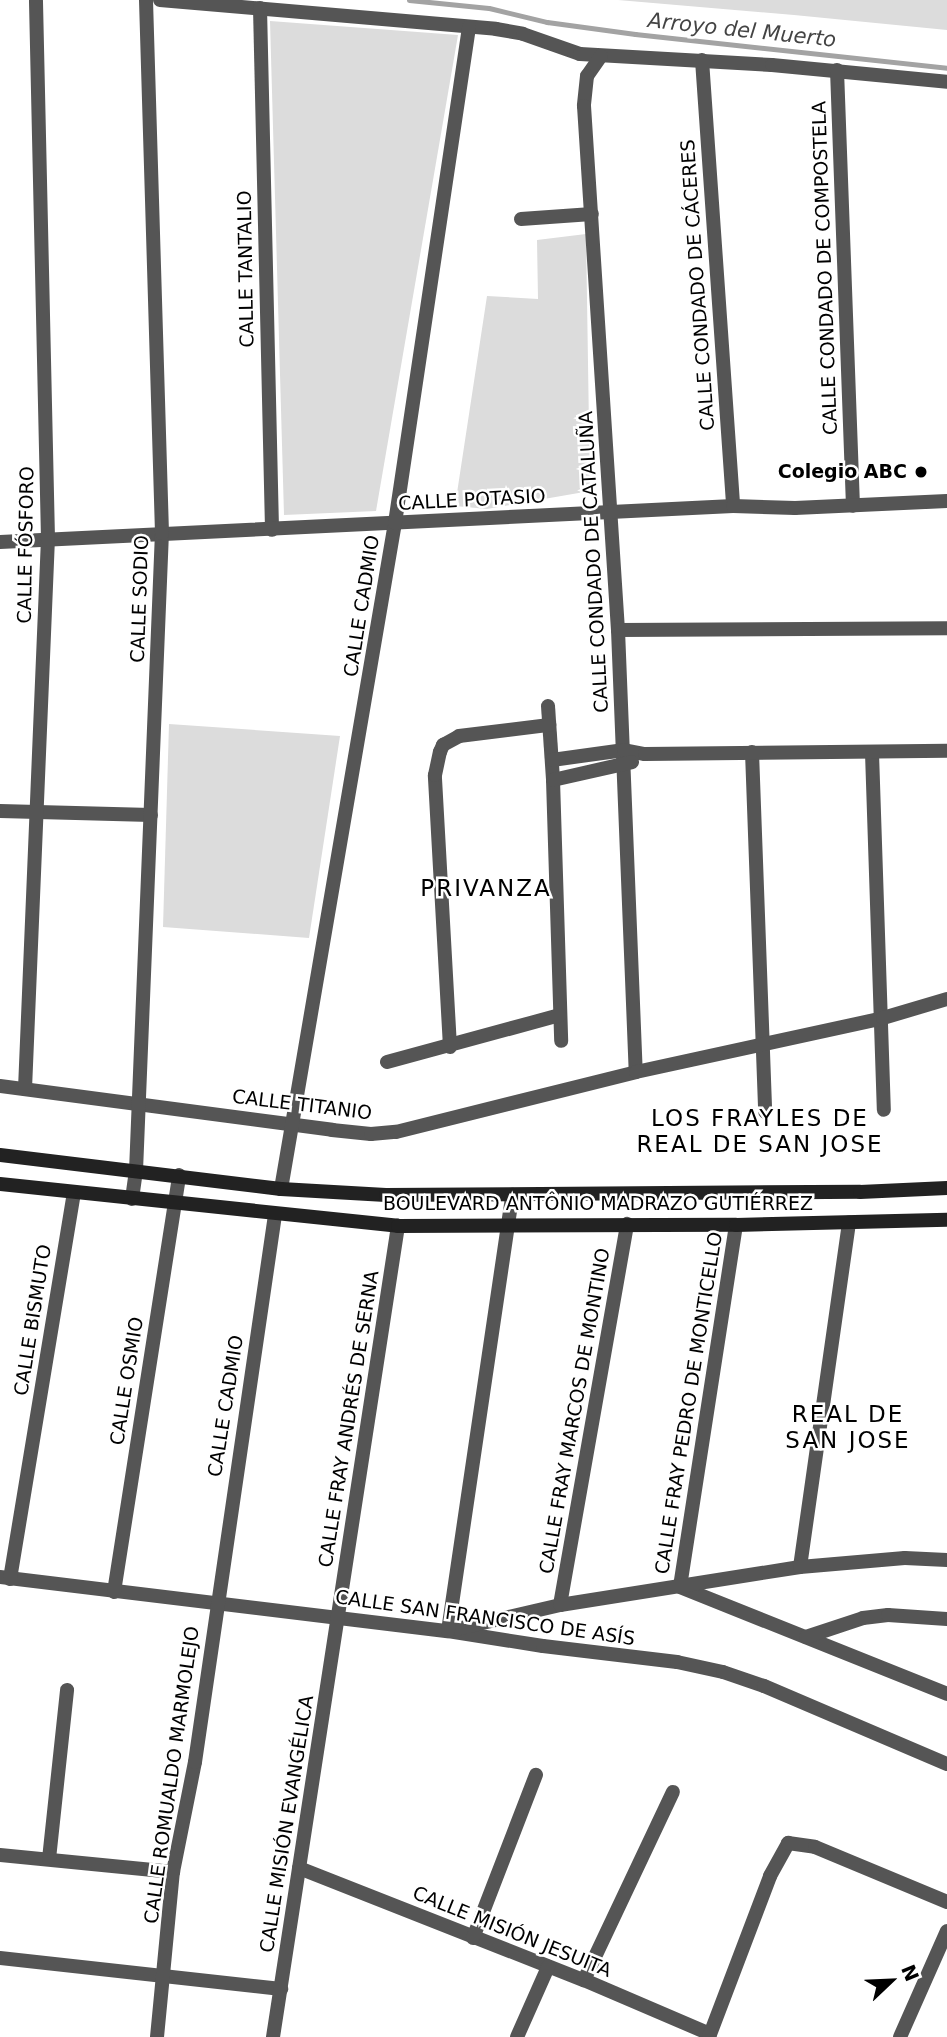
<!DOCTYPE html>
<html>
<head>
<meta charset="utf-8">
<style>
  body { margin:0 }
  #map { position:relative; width:947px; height:2037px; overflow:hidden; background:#fff; font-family:"DejaVu Sans",sans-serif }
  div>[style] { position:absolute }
  .green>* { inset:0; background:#dcdcdc }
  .stream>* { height:5px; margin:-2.5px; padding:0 2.5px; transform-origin:2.5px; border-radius:2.5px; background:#a3a3a3 }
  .street>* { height:14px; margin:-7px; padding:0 7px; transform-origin:7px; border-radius:7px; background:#555 }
  .secondary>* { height:14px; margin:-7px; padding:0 7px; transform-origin:7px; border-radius:7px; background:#222 }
  .dots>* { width:19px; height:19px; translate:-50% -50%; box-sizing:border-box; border:4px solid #fff; border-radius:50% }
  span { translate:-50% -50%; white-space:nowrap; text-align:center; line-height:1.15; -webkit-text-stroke:5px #fff; paint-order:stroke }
  .street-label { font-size:19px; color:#000 }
  .poi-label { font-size:19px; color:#000; font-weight:700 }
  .right { translate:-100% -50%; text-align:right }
  .water-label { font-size:21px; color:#444; font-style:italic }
  .quarter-label { font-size:23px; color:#000; letter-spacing:2px }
  .north { position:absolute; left:856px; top:1946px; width:70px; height:70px; -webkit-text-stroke:5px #fff; paint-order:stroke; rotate:67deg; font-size:19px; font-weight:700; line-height:28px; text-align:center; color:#000 }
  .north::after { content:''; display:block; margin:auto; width:24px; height:32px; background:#000; clip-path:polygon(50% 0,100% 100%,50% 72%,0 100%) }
</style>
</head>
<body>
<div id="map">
  <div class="green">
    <i style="clip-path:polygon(618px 0,947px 0,947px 30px,794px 15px)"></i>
    <i style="clip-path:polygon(270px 21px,458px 35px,376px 511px,284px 515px)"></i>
    <i style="clip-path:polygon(586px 234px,590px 491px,487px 509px,455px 506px,487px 296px,538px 299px,537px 240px)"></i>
    <i style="clip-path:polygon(169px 724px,340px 736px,309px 938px,163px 927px)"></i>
  </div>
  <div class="stream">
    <i style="left:409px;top:0;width:80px;rotate:5.7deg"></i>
    <i style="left:489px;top:8px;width:60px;rotate:13.6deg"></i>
    <i style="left:547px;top:22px;width:89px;rotate:7.8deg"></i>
    <i style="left:635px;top:34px;width:314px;rotate:6.2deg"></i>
  </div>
  <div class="street">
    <i style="left:160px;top:0;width:337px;rotate:4.9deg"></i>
    <i style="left:496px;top:29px;width:27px;rotate:10deg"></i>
    <i style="left:523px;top:34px;width:60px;rotate:19.3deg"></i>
    <i style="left:580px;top:54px;width:192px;rotate:3.3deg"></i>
    <i style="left:772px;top:65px;width:176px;rotate:5.5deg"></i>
    <i style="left:260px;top:8px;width:522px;rotate:88.68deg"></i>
    <i style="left:601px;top:56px;width:24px;rotate:125deg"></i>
    <i style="left:587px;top:76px;width:30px;rotate:96deg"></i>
    <i style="left:584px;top:106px;width:525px;rotate:86.29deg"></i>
    <i style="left:618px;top:630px;width:442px;rotate:87.7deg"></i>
    <i style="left:702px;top:60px;width:447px;rotate:86deg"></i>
    <i style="left:837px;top:70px;width:436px;rotate:87.9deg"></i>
    <i style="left:521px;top:219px;width:71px;rotate:-4deg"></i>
    <i style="left:0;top:542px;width:734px;rotate:-2.81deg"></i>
    <i style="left:733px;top:506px;width:62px;rotate:1.8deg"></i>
    <i style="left:795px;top:508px;width:152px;rotate:-2.6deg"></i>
    <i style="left:618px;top:630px;width:329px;rotate:-0.3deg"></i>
    <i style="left:548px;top:706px;width:74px;rotate:86.1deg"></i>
    <i style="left:553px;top:780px;width:261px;rotate:88.2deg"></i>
    <i style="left:752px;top:752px;width:360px;rotate:87.9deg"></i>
    <i style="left:872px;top:753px;width:357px;rotate:88.1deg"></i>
    <i style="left:552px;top:760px;width:73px;rotate:-7.9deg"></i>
    <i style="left:624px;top:750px;width:21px;rotate:11deg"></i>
    <i style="left:645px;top:754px;width:302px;rotate:-0.6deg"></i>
    <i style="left:553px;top:780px;width:81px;rotate:-12.8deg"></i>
    <i style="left:0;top:811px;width:151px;rotate:1.5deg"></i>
    <i style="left:450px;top:1047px;width:272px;rotate:-93.2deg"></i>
    <i style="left:435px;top:775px;width:24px;rotate:-78deg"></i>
    <i style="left:440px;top:752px;width:8px;rotate:-67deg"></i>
    <i style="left:443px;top:745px;width:18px;rotate:-29deg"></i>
    <i style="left:459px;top:736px;width:91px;rotate:-7deg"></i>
    <i style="left:387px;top:1062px;width:179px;rotate:-15.2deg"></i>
    <i style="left:0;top:1086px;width:335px;rotate:7.5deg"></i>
    <i style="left:332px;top:1130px;width:39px;rotate:6deg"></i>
    <i style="left:371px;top:1134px;width:25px;rotate:-5deg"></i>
    <i style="left:396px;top:1132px;width:247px;rotate:-14deg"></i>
    <i style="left:636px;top:1072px;width:253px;rotate:-12.3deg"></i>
    <i style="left:883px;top:1018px;width:67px;rotate:-16.5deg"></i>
    <i style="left:25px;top:1089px;width:550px;rotate:-87.61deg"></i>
    <i style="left:48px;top:539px;width:539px;rotate:-91.28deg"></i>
    <i style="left:281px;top:1189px;width:676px;rotate:-80.29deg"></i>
    <i style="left:395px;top:523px;width:501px;rotate:-81.51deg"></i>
    <i style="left:132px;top:1199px;width:28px;rotate:-82deg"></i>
    <i style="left:136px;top:1171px;width:639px;rotate:-87.67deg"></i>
    <i style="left:162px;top:533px;width:533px;rotate:-91.72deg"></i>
    <i style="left:736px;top:1225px;width:366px;rotate:98.8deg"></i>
    <i style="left:680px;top:1587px;width:288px;rotate:21.8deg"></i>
    <i style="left:800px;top:1567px;width:348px;rotate:-81.9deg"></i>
    <i style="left:0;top:1577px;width:451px;rotate:6.9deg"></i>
    <i style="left:448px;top:1631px;width:96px;rotate:9deg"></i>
    <i style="left:543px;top:1646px;width:135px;rotate:6.8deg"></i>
    <i style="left:677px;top:1662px;width:47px;rotate:12.3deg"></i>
    <i style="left:723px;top:1672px;width:43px;rotate:18.9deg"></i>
    <i style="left:764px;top:1686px;width:199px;rotate:23.1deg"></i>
    <i style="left:10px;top:1579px;width:391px;rotate:-80.6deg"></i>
    <i style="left:114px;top:1592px;width:422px;rotate:-81.1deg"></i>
    <i style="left:560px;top:1605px;width:387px;rotate:-80deg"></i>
    <i style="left:457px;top:1629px;width:106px;rotate:-13.1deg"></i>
    <i style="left:560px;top:1605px;width:243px;rotate:-9deg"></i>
    <i style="left:800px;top:1567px;width:105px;rotate:-4.9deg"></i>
    <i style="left:905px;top:1558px;width:42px;rotate:2.7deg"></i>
    <i style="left:448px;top:1631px;width:441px;rotate:-81.6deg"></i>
    <i style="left:806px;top:1637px;width:60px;rotate:-18.4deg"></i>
    <i style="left:863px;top:1618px;width:25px;rotate:-7deg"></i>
    <i style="left:888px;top:1615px;width:59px;rotate:3.9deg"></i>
    <i style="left:0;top:1855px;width:174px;rotate:5.6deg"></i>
    <i style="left:49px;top:1859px;width:170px;rotate:-83.9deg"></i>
    <i style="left:299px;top:1868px;width:306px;rotate:21.5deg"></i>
    <i style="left:584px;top:1980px;width:137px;rotate:23.2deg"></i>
    <i style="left:473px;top:1938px;width:175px;rotate:-68.9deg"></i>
    <i style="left:0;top:1958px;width:283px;rotate:6.3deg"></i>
    <i style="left:584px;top:1980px;width:208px;rotate:-64.7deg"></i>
    <i style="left:157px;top:2037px;width:166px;rotate:-84.5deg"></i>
    <i style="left:173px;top:1872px;width:112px;rotate:-78.7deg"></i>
    <i style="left:195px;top:1762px;width:553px;rotate:-81.68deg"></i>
    <i style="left:273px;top:2037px;width:821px;rotate:-81.24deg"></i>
    <i style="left:517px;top:2037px;width:77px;rotate:-66.1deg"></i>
    <i style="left:709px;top:2037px;width:172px;rotate:-69.2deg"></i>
    <i style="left:770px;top:1876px;width:38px;rotate:-61deg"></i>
    <i style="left:788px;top:1843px;width:27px;rotate:8deg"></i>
    <i style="left:815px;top:1847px;width:143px;rotate:22.6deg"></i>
    <i style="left:900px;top:2037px;width:116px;rotate:-66.1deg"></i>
  </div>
  <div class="secondary">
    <i style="left:0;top:1155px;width:283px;rotate:6.9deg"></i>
    <i style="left:281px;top:1189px;width:105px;rotate:3.3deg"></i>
    <i style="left:386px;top:1195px;width:474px;rotate:-0.4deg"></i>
    <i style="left:860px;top:1192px;width:87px;rotate:-2.6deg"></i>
    <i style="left:0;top:1184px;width:400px;rotate:6deg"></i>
    <i style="left:398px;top:1226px;width:338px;rotate:-0.2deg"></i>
    <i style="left:736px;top:1225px;width:211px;rotate:-1.4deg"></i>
  </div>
  <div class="dots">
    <i style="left:921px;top:472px;background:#000"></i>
  </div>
  <div class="street-label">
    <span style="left:825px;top:268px;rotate:-92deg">CALLE CONDADO DE COMPOSTELA</span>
    <span style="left:246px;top:269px;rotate:-91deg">CALLE TANTALIO</span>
    <span style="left:698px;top:285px;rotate:-94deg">CALLE CONDADO DE CÁCERES</span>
    <span style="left:472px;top:500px;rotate:-3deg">CALLE POTASIO</span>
    <span style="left:26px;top:545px;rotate:-89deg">CALLE FÓSFORO</span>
    <span style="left:594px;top:562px;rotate:-93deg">CALLE CONDADO DE CATALUÑA</span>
    <span style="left:140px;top:599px;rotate:-88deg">CALLE SODIO</span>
    <span style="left:362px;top:606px;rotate:-81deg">CALLE CADMIO</span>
    <span style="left:302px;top:1105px;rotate:7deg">CALLE TITANIO</span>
    <span style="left:598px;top:1204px">BOULEVARD ANTÔNIO MADRAZO GUTIÉRREZ</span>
    <span style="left:33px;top:1320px;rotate:-81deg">CALLE BISMUTO</span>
    <span style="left:127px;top:1381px;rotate:-81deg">CALLE OSMIO</span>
    <span style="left:689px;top:1403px;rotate:-81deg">CALLE FRAY PEDRO DE MONTICELLO</span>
    <span style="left:226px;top:1406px;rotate:-81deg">CALLE CADMIO</span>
    <span style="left:575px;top:1411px;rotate:-80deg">CALLE FRAY MARCOS DE MONTINO</span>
    <span style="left:349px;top:1419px;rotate:-81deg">CALLE FRAY ANDRÉS DE SERNA</span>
    <span style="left:485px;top:1618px;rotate:8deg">CALLE SAN FRANCISCO DE ASÍS</span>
    <span style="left:172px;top:1775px;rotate:-82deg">CALLE ROMUALDO MARMOLEJO</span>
    <span style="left:287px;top:1824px;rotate:-81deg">CALLE MISIÓN EVANGÉLICA</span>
    <span style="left:512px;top:1932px;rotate:22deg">CALLE MISIÓN JESUITA</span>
  </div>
  <div class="poi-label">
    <span class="right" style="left:907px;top:472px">Colegio ABC</span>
  </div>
  <div class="water-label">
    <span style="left:742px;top:30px;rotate:6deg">Arroyo del Muerto</span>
  </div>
  <div class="quarter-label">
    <span style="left:486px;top:888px">PRIVANZA</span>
    <span style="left:760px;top:1131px">LOS FRAYLES DE<br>REAL DE SAN JOSE</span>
    <span style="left:848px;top:1427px">REAL DE<br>SAN JOSE</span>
  </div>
  <div class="north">N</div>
</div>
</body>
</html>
